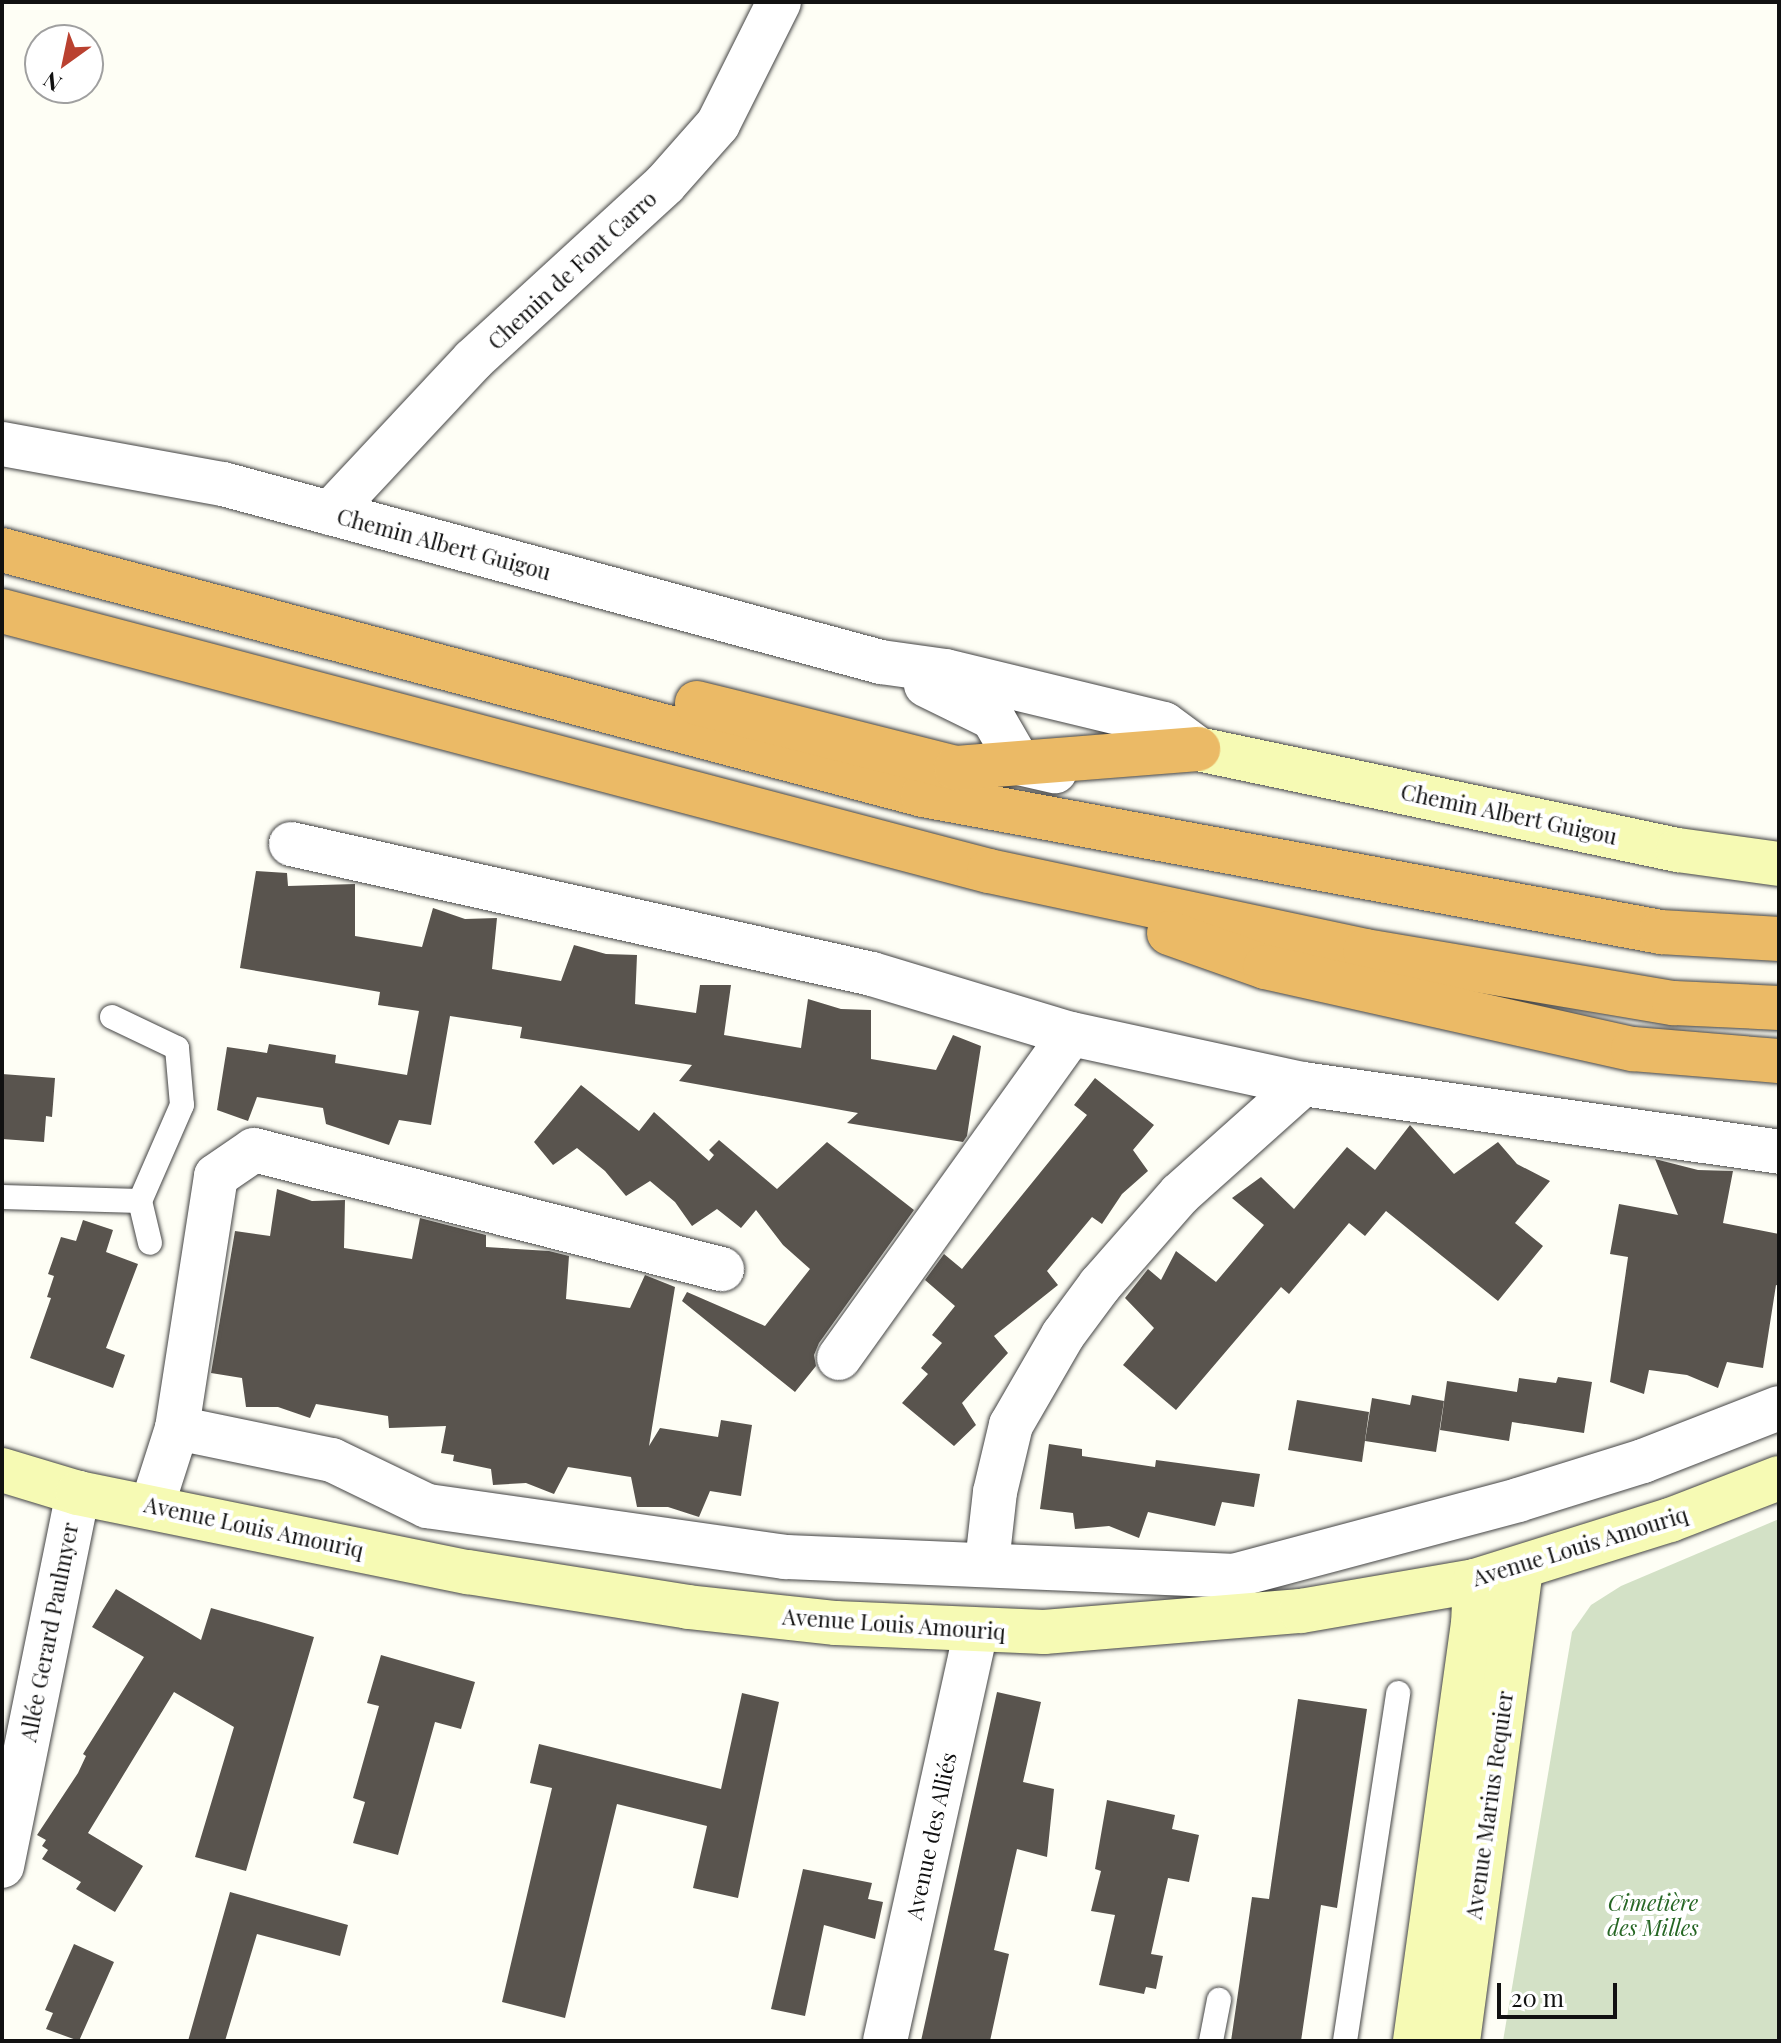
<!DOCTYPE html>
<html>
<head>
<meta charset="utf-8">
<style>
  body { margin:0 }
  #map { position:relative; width:1781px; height:2043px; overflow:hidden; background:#fefef5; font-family:"Playfair Display",serif }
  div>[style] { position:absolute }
  .cemetery>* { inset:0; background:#d3e1c6 }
  .building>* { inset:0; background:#59544e }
  .roads { filter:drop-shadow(0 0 2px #444) drop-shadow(0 0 2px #444) }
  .lane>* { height:24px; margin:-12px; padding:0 12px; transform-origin:12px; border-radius:12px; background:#fff }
  .street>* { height:44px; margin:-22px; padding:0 22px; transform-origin:22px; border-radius:22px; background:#fff }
  .secondary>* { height:44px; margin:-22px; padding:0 22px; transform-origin:22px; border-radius:22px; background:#f6fab4 }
  .highway>* { height:44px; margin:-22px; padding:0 22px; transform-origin:22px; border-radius:22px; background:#ebba66 }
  span { translate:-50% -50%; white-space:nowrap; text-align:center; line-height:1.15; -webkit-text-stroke:8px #fff; paint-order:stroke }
  .street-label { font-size:22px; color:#111 }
  .park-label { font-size:22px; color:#266624; font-style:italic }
  .frame { position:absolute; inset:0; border:4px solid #111; pointer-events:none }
  .north { position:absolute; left:24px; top:24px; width:80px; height:80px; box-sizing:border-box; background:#fff; border:2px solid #a0a0a0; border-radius:50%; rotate:213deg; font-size:22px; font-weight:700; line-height:32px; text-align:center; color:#111 }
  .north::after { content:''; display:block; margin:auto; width:28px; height:36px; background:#ba4130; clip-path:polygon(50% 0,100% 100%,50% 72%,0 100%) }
  .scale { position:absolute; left:1497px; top:1983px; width:120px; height:36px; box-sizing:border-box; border:4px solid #111; border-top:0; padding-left:10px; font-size:24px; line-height:28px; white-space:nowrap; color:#111; -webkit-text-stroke:6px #fff; paint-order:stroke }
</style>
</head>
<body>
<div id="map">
  <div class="cemetery">
    <i style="clip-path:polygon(1779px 1519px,1779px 2041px,1503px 2041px,1572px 1632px,1591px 1605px,1621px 1586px)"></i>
  </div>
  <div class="building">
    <i style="clip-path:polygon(256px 871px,287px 873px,288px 886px,355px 884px,355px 936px,422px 947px,433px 908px,465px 919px,497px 918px,492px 969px,561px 981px,574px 945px,606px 954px,637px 955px,635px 1004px,696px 1013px,700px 985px,731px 985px,724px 1035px,801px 1048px,808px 999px,841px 1009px,871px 1010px,871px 1059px,936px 1070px,953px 1035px,981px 1046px,967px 1136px,963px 1142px,847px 1123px,858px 1113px,679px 1081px,692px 1065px,520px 1038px,522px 1027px,450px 1016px,431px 1125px,399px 1120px,389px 1145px,326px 1124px,323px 1108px,257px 1097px,248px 1121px,217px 1110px,227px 1047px,267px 1053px,269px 1044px,336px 1055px,335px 1063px,407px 1075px,419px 1011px,378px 1005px,380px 992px,240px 968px)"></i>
    <i style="clip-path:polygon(2px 1074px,55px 1078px,52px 1117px,46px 1116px,44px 1142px,2px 1139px)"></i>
    <i style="clip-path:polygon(1095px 1078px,1154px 1125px,1133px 1150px,1148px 1171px,1122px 1194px,1102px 1224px,1092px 1217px,1047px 1271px,1058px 1285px,994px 1336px,1008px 1353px,962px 1403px,976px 1425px,954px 1446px,902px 1403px,928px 1374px,921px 1368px,942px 1343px,932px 1335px,955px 1306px,925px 1280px,944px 1254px,962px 1269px,1087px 1115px,1074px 1105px)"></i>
    <i style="clip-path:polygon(581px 1085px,639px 1131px,654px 1112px,709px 1161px,714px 1155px,709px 1150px,719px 1140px,777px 1189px,827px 1142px,914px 1210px,819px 1343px,814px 1355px,816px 1366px,795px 1392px,682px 1301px,687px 1292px,765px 1326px,810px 1269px,783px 1245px,756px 1210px,741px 1228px,717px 1209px,692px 1226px,675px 1202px,650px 1181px,626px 1196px,605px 1171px,577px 1148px,553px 1165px,534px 1142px)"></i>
    <i style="clip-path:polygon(1410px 1125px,1454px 1174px,1498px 1142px,1517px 1164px,1550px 1181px,1515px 1223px,1543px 1246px,1498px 1301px,1386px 1211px,1365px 1236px,1349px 1223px,1289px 1294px,1281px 1287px,1176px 1410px,1123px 1365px,1154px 1328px,1125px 1298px,1148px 1269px,1161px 1280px,1176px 1251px,1216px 1282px,1264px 1225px,1232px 1198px,1261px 1177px,1294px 1209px,1347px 1147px,1375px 1170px)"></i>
    <i style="clip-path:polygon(1655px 1159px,1698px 1170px,1733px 1171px,1723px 1223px,1779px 1234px,1779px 1286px,1776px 1285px,1763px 1368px,1727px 1362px,1718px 1388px,1687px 1375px,1649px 1370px,1644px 1394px,1610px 1382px,1628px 1257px,1610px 1254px,1619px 1204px,1678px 1215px)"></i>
    <i style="clip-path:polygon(277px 1189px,312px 1201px,345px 1200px,344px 1248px,412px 1259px,420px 1218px,486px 1235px,486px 1247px,549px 1251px,569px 1256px,566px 1299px,630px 1308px,645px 1275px,675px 1287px,649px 1446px,660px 1428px,718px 1437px,721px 1420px,752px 1425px,741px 1496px,710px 1491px,699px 1517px,668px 1507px,637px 1507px,631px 1477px,568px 1467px,554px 1494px,526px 1483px,493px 1485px,491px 1469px,453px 1461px,454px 1455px,441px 1453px,446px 1426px,389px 1428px,388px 1416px,316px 1404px,310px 1418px,278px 1407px,246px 1407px,242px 1378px,211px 1373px,235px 1231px,270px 1236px)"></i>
    <i style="clip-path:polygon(83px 1220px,113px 1230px,106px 1252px,138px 1264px,106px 1348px,125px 1355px,113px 1388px,30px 1358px,51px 1298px,47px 1297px,54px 1276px,48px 1274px,61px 1237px,76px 1241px)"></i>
    <i style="clip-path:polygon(1558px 1377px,1592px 1382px,1584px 1433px,1512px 1422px,1509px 1441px,1440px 1430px,1447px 1381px,1517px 1392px,1514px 1412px,1519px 1378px,1556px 1383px)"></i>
    <i style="clip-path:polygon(1412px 1395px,1444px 1401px,1436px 1452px,1365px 1441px,1372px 1398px,1410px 1405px)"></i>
    <i style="clip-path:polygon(1297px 1400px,1369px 1412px,1362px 1462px,1288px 1450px)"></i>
    <i style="clip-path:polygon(1049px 1444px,1082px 1449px,1082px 1456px,1155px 1467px,1156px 1460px,1260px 1474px,1254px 1507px,1222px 1502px,1215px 1526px,1148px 1512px,1139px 1538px,1109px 1526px,1075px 1529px,1073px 1513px,1040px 1509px)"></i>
    <i style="clip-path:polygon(116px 1589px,201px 1640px,211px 1608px,314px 1637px,246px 1871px,195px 1857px,234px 1727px,174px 1692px,88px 1833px,143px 1866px,115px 1912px,76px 1889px,81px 1882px,42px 1859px,48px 1850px,42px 1846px,46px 1840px,37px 1835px,78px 1773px,86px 1756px,83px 1754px,144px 1657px,92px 1627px)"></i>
    <i style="clip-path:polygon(381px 1655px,475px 1682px,461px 1729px,435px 1722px,398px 1855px,353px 1843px,365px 1802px,353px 1798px,379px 1706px,367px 1703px)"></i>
    <i style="clip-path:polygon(997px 1692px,1041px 1702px,1023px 1782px,1054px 1789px,1047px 1857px,1017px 1849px,994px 1950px,1009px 1954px,990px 2041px,921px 2041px)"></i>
    <i style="clip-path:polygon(742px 1693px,779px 1702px,738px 1898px,693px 1888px,707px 1826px,617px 1804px,565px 2018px,502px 2002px,552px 1788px,530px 1783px,539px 1744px,721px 1789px)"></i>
    <i style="clip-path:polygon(1298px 1699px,1367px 1709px,1337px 1908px,1321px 1905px,1301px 2041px,1231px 2041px,1252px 1897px,1269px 1899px)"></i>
    <i style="clip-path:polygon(1107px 1800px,1175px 1815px,1172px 1829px,1199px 1835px,1189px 1882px,1168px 1878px,1151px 1954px,1163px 1956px,1156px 1989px,1146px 1987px,1144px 1994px,1099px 1985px,1115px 1915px,1091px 1911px,1101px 1871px,1095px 1869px)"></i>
    <i style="clip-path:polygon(803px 1869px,872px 1883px,868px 1899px,883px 1902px,875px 1939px,824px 1925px,805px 2016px,771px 2009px)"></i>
    <i style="clip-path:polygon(230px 1892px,348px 1925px,340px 1956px,257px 1934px,225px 2041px,188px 2041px)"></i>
    <i style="clip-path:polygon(74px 1944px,114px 1962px,79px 2041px,46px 2029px,53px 2013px,45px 2010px)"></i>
  </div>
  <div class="roads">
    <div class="lane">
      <i style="left:112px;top:1017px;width:72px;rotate:25.5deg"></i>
      <i style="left:177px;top:1048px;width:57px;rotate:85deg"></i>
      <i style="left:182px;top:1105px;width:105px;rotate:113.6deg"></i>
      <i style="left:2px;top:1197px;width:138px;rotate:1.7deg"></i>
      <i style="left:140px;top:1201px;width:43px;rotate:76.6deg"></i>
      <i style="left:1211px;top:2041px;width:42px;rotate:-79deg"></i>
      <i style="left:1345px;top:2041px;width:352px;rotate:-81.3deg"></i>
    </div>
    <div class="street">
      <i style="left:2px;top:444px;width:225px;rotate:10.3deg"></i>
      <i style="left:223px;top:484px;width:682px;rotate:15.14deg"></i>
      <i style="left:881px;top:662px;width:65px;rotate:8deg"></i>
      <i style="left:945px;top:671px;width:225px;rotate:13.6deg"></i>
      <i style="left:1164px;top:724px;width:42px;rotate:36.3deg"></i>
      <i style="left:330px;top:513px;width:209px;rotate:-46.9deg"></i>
      <i style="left:473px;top:360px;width:260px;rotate:-42.5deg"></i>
      <i style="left:665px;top:184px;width:80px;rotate:-48.5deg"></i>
      <i style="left:718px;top:124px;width:136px;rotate:-63.4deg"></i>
      <i style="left:926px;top:685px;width:75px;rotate:26.2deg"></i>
      <i style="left:993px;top:718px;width:52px;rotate:60deg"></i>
      <i style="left:1019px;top:763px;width:37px;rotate:13deg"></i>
      <i style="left:291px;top:844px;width:595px;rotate:12.61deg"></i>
      <i style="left:872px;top:974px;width:208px;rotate:16.8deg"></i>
      <i style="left:1071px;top:1034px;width:237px;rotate:12.2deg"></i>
      <i style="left:1303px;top:1084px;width:481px;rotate:8.1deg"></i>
      <i style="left:839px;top:1358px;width:398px;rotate:-54.4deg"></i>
      <i style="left:177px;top:1428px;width:158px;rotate:11.7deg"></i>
      <i style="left:332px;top:1460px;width:106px;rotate:25.8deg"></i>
      <i style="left:427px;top:1506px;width:362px;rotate:8.1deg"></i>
      <i style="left:785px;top:1557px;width:448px;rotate:2.4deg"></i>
      <i style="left:1233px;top:1576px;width:295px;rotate:-14.9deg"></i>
      <i style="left:1518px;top:1500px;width:131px;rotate:-17.3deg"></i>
      <i style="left:1643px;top:1461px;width:146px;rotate:-21.3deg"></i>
      <i style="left:152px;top:1506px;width:82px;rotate:-72.2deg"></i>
      <i style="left:177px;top:1428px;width:255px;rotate:-81.2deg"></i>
      <i style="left:216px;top:1176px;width:46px;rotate:-34.4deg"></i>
      <i style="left:254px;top:1150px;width:483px;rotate:14.3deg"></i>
      <i style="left:987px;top:1563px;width:71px;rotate:-83.6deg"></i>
      <i style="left:995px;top:1492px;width:69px;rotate:-76.6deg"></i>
      <i style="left:1011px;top:1425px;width:104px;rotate:-60deg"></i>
      <i style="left:1063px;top:1335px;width:62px;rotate:-53.5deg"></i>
      <i style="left:1100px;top:1285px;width:121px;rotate:-48.7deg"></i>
      <i style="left:1180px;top:1194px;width:165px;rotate:-41.8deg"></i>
      <i style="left:2px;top:1866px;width:381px;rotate:-78.5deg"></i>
      <i style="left:885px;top:2041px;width:421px;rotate:-77.5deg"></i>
    </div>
    <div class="secondary">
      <i style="left:1198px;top:749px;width:491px;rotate:11.9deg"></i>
      <i style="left:1678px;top:850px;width:102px;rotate:7.9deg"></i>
      <i style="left:2px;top:1470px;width:79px;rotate:16.8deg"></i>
      <i style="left:78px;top:1493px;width:398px;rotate:11.5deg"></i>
      <i style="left:468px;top:1572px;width:223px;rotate:9deg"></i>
      <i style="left:688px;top:1607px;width:149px;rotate:6.2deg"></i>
      <i style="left:836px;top:1623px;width:208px;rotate:2.5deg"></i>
      <i style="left:1044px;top:1632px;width:258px;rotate:-4.7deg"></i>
      <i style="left:1301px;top:1611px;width:177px;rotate:-9.8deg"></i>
      <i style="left:1475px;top:1581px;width:204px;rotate:-17.4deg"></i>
      <i style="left:1670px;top:1520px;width:117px;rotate:-21.1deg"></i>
      <i style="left:1415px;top:2041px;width:420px;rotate:-82.1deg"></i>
      <i style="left:1473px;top:1625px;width:44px;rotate:-87.4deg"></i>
      <i style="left:1458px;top:2041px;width:476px;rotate:-82.4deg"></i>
    </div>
    <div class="highway">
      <i style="left:2px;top:550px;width:953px;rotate:14.9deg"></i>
      <i style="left:923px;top:795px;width:751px;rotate:10.52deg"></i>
      <i style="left:1661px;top:932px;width:118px;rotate:3.4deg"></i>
      <i style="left:2px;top:611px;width:1021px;rotate:14.76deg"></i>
      <i style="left:989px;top:871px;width:384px;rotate:12deg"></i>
      <i style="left:1365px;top:951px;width:313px;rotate:9.6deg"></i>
      <i style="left:1674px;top:1003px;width:105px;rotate:2.7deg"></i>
      <i style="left:697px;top:703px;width:267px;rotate:14.1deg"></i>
      <i style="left:956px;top:768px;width:243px;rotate:-4.5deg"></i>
      <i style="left:1169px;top:933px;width:102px;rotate:19.5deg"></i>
      <i style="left:1265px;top:967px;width:377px;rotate:12.6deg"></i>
      <i style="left:1633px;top:1049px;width:146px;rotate:4.7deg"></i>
    </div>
  </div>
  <div class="street-label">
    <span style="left:572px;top:270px;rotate:-43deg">Chemin de Font Carro</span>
    <span style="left:444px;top:544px;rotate:15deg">Chemin Albert Guigou</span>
    <span style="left:1509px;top:814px;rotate:12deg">Chemin Albert Guigou</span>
    <span style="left:254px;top:1527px;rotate:12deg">Avenue Louis Amouriq</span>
    <span style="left:1580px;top:1546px;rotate:-17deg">Avenue Louis Amouriq</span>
    <span style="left:894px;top:1624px;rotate:4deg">Avenue Louis Amouriq</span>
    <span style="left:49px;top:1632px;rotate:-79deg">Allée Gerard Paulmyer</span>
    <span style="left:1489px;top:1805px;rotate:-82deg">Avenue Marius Requier</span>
    <span style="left:931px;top:1836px;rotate:-78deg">Avenue des Alliés</span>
  </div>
  <div class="park-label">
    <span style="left:1653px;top:1915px">Cimetière<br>des Milles</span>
  </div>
  <div class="frame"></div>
  <div class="north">N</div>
  <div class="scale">20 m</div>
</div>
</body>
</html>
